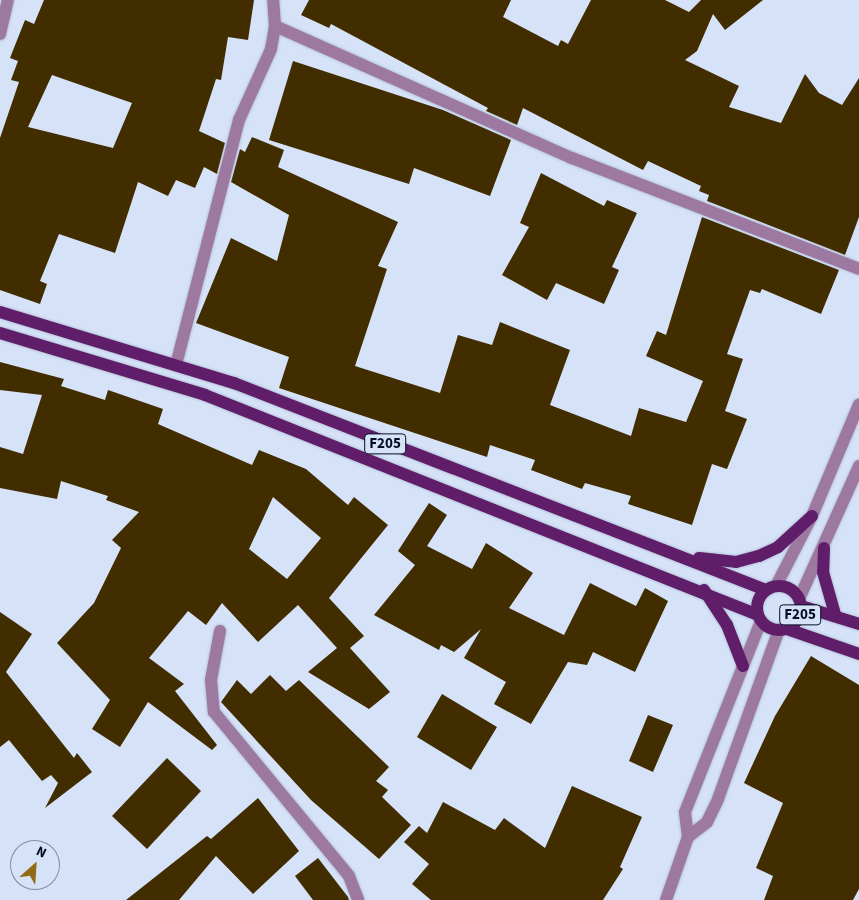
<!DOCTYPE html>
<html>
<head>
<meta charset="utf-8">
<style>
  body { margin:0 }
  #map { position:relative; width:859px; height:900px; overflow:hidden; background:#d5e2f8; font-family:"Source Sans 3",sans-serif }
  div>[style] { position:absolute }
  .building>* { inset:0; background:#412d00 }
  .roads { filter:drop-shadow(0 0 1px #b4c0d5) drop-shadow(0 0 1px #b4c0d5) }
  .minor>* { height:12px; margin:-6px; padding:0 6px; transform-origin:6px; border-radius:6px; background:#9d79a1 }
  .tertiary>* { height:12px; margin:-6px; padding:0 6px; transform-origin:6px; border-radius:6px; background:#9d79a1 }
  .primary>* { height:12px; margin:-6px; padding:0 6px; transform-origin:6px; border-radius:6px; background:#601d69 }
  .primary>.ring { margin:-6px; padding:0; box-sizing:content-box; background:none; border:12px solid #601d69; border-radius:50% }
  span { translate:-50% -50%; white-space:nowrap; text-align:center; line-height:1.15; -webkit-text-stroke:5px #d5e2f8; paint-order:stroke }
  .shield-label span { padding:1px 4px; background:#d5e2f8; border:1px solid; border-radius:4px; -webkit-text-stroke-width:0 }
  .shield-label { font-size:15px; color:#050d20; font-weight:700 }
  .north { position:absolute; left:10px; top:840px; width:50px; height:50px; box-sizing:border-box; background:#d5e2f8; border:1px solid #828da2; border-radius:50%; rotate:26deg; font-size:14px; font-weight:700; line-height:20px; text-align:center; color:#050d20 }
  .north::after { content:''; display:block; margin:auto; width:18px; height:22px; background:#926c14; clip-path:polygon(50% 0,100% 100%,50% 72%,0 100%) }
</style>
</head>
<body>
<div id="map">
  <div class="building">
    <i style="clip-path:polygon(evenodd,44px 0,254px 0,248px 40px,228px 37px,221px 80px,216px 79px,199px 131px,225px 143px,217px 174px,204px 167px,195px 188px,176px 180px,168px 196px,138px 182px,115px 253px,59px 234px,40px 281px,47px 284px,40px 304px,0 290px,0 138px,19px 82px,11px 80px,18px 61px,10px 58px,25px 20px,34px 24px,44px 0,52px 75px,132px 103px,113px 148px,28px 127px,52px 75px)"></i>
    <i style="clip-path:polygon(309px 0,511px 0,503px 17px,558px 46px,561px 40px,568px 44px,591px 0,665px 0,689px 12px,701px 0,763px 0,725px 30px,713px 14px,697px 51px,685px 60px,739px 86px,729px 107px,781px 123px,805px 74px,819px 93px,842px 105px,859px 78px,859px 217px,845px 255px,707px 201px,709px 195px,699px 191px,701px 186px,648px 161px,643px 170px,523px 108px,517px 125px,486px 111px,488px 108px,331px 24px,329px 28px,301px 15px)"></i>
    <i style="clip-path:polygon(293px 61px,443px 110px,511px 140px,490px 196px,414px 168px,409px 184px,269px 140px)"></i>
    <i style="clip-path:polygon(252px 137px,284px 150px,278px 167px,398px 222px,378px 266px,387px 269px,355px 366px,440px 393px,458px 335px,492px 345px,500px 322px,570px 350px,550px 405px,631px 436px,639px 408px,686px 422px,703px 381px,646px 356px,657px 331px,666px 335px,702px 217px,839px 270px,821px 314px,762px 289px,760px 293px,750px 290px,727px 354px,743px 359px,725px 411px,747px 419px,727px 469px,712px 464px,692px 525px,628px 504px,631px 496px,585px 483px,582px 489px,531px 470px,535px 460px,490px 445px,487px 457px,279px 388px,289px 357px,196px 323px,231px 238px,277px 261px,289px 215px,231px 182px,240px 149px,245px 152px)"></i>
    <i style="clip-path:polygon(541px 173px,604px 206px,607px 200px,637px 213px,612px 267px,619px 270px,604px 304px,556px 283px,547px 300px,502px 275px,529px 227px,520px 223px)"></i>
    <i style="clip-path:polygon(evenodd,0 362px,64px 379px,61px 386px,105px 400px,108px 390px,163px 409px,158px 424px,252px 465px,259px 450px,306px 469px,348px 505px,354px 497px,388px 525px,329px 598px,364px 636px,350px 648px,390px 692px,369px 709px,308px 672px,337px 648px,298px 605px,258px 642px,222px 603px,206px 625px,188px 611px,149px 658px,184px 684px,175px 691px,217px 745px,212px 750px,148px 702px,120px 747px,92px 729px,110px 700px,57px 643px,94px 603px,121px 548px,112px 540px,139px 512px,106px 500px,108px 496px,61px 481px,57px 499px,0 488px,0 447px,23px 454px,42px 395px,0 390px,0 362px,273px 497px,321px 538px,287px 579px,249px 549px,273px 497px)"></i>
    <i style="clip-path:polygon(429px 503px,447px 515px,427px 546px,472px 569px,486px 543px,533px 573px,509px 608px,564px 635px,590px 583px,636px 606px,645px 588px,668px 601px,635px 672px,593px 652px,587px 665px,568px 662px,531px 724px,494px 704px,506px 682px,464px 658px,481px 629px,454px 652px,441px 645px,439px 650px,374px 615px,415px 565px,398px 551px)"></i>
    <i style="clip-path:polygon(0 612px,32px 634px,6px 672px,74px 758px,77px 753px,92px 772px,45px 808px,58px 783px,51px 775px,42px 781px,9px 740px,0 747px)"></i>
    <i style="clip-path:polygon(811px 656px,859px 685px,859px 889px,853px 900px,764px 900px,773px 876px,756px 868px,783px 803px,744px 783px,775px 716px)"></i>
    <i style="clip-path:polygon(270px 675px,286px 691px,299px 680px,389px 767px,376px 781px,388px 790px,382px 797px,411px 825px,379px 859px,311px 800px,221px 702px,237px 680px,251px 694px)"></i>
    <i style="clip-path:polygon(442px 694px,497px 727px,471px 770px,417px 737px)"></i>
    <i style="clip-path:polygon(648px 715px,673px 725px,653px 772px,629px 761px)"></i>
    <i style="clip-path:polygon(167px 758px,201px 791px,147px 849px,112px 816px)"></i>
    <i style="clip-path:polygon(572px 786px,642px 817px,620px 867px,623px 869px,603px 900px,431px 900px,412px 884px,429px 864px,404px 842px,419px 826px,427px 833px,443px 802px,495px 830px,504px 818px,545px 848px)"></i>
    <i style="clip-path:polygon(258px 798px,299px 851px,253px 894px,216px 856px,179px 900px,126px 900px,207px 836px,211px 839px)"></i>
    <i style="clip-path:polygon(318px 858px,348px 897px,349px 900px,313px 900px,295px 876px)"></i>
  </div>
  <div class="roads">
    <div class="minor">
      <i style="left:275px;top:26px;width:325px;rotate:24deg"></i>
      <i style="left:572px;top:158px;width:308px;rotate:21.1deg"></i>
      <i style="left:0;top:34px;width:35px;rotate:-77deg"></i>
      <i style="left:176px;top:365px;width:253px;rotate:-75.6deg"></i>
      <i style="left:239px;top:120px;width:78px;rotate:-65.7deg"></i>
      <i style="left:271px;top:49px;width:23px;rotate:-80deg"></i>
      <i style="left:275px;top:26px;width:26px;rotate:-94deg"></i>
      <i style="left:220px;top:631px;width:50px;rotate:100.4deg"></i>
      <i style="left:211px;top:680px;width:32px;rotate:85deg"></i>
      <i style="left:214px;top:712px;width:212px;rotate:50.5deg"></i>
      <i style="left:349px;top:876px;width:26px;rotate:69deg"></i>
    </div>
    <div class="tertiary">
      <i style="left:776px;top:586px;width:79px;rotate:-62.8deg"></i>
      <i style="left:812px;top:516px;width:121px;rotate:-67.2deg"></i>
      <i style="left:799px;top:599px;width:146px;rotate:-65.7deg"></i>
      <i style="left:688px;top:837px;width:24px;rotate:-38deg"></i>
      <i style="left:707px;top:822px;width:25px;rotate:-64deg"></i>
      <i style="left:718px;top:799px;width:180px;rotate:-70.2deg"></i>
      <i style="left:666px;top:900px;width:67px;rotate:-70.8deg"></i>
      <i style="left:688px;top:837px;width:25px;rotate:-97deg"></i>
      <i style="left:685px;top:812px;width:206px;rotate:-68.3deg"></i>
    </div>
    <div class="primary">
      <i style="left:0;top:312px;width:245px;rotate:16.9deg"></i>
      <i style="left:234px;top:383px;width:571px;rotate:21.26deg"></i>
      <i style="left:0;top:333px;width:214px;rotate:16.8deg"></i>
      <i style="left:205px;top:395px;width:595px;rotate:21.69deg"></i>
      <i style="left:824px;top:548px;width:24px;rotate:92deg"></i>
      <i style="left:823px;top:572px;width:44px;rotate:74.1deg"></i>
      <i style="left:699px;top:558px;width:37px;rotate:6deg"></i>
      <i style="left:736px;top:562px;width:24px;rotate:-15deg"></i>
      <i style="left:759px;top:556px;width:21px;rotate:-25deg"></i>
      <i style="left:778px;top:547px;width:46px;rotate:-42.4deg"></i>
      <i class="ring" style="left:757px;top:586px;width:32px;height:32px"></i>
      <i style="left:704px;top:590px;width:42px;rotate:56.7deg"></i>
      <i style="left:727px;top:625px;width:44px;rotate:68.7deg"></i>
      <i style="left:801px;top:606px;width:61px;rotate:17.2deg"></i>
      <i style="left:787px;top:629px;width:76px;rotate:19.1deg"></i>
    </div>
  </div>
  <div class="shield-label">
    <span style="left:385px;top:444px">F205</span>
    <span style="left:800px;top:615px">F205</span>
  </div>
  <div class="north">N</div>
</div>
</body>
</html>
